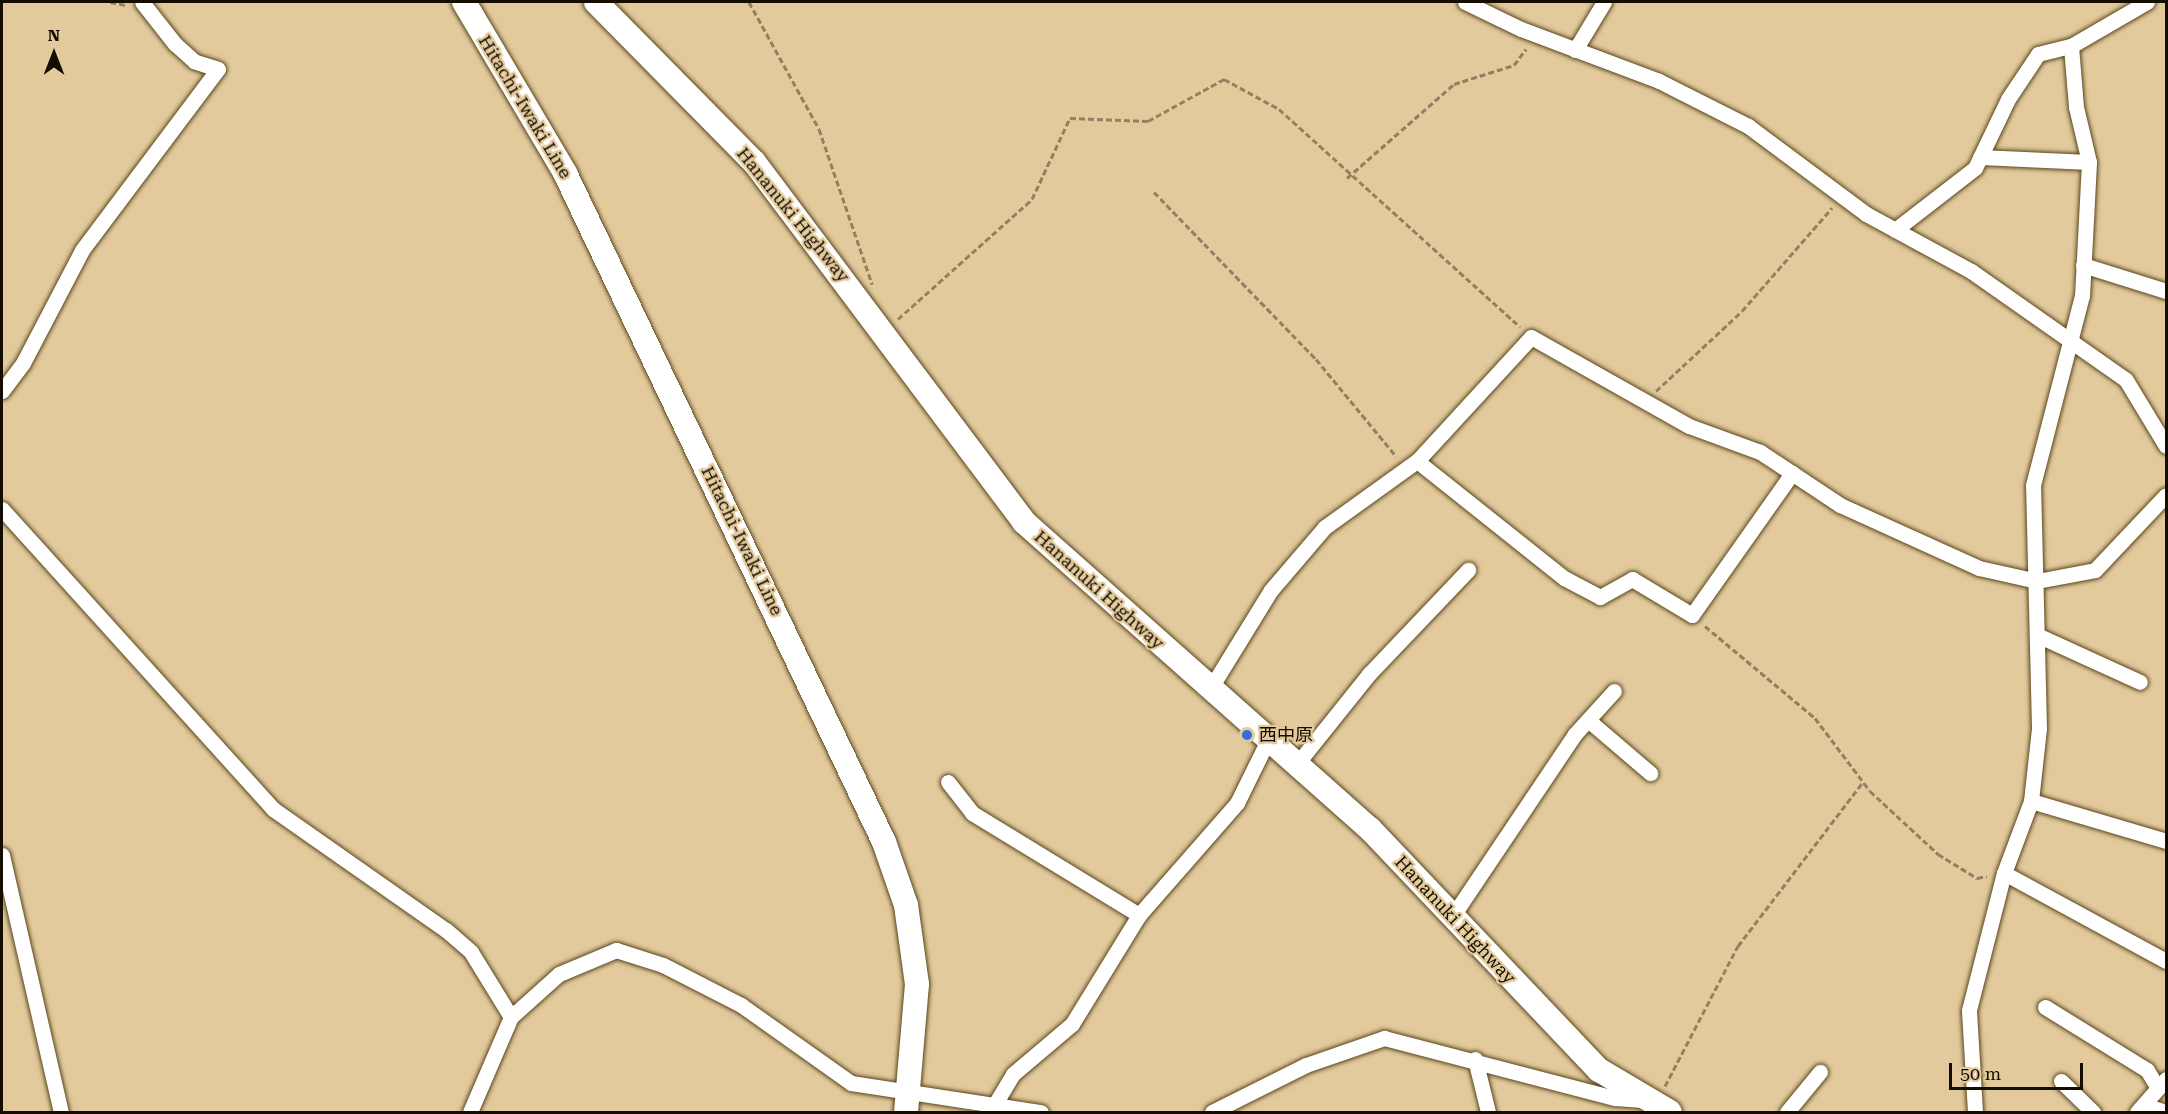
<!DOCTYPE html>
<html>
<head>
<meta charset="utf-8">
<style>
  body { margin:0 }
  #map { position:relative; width:2168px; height:1114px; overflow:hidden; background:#e2ca9d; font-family:"Roboto Serif","Noto Sans JP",serif }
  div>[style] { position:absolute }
  .path>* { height:3px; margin-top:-1.5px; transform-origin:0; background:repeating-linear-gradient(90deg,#928160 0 6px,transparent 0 9px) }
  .roads { filter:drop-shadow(0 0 2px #5a461b) drop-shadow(0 0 2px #5a461b) }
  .minor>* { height:15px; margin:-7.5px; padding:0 7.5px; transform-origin:7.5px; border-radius:7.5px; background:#fff }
  .primary>* { height:24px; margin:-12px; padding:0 12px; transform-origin:12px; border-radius:12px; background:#fff }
  .trunk>* { height:24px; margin:-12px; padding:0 12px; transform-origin:12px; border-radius:12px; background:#fff }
  .dots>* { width:16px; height:16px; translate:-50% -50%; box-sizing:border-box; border:3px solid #e2ca9d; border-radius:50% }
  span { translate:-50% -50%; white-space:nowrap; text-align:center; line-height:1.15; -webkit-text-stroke:4.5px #e2ca9d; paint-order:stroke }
  .street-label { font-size:18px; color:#150d00 }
  .poi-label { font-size:18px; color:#150d00 }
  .left { translate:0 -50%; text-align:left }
  .frame { position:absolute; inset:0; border:3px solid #150d00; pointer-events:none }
  .north { position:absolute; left:24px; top:24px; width:60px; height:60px; -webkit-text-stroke:4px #e2ca9d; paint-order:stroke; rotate:0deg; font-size:16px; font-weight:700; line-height:24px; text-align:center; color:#150d00 }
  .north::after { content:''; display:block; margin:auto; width:21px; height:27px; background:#150d00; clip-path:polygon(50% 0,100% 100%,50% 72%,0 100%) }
  .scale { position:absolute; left:1949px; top:1063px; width:134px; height:27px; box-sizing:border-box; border:3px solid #150d00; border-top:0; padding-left:8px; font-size:18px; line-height:21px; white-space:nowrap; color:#150d00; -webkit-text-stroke:4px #e2ca9d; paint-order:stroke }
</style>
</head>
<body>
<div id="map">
  <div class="path">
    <i style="left:110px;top:2px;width:16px;rotate:11deg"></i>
    <i style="left:749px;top:2px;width:145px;rotate:61.1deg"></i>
    <i style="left:819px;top:129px;width:164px;rotate:71.1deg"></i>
    <i style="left:1347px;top:178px;width:142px;rotate:-41.3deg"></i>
    <i style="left:1454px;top:84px;width:63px;rotate:-17.6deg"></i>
    <i style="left:1514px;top:65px;width:20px;rotate:-53deg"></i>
    <i style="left:1154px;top:192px;width:233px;rotate:45.9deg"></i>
    <i style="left:1316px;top:359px;width:126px;rotate:50.5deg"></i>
    <i style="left:898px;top:319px;width:180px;rotate:-41.8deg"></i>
    <i style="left:1032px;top:199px;width:89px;rotate:-64.9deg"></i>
    <i style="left:1070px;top:118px;width:78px;rotate:2.2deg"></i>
    <i style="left:1148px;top:121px;width:87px;rotate:-28.9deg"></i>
    <i style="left:1224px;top:79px;width:63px;rotate:28.6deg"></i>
    <i style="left:1279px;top:109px;width:325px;rotate:42.1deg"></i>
    <i style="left:1656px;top:391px;width:117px;rotate:-42.9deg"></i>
    <i style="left:1742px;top:311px;width:137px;rotate:-48.9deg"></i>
    <i style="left:1705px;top:626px;width:143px;rotate:39.9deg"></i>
    <i style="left:1815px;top:718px;width:91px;rotate:53deg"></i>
    <i style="left:1870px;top:791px;width:93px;rotate:42.8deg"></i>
    <i style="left:1938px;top:854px;width:46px;rotate:31.6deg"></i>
    <i style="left:1977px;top:878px;width:10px;rotate:-11deg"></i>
    <i style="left:1665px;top:1086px;width:158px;rotate:-62.5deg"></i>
    <i style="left:1738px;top:946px;width:206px;rotate:-52.7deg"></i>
  </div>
  <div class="roads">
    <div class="minor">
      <i style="left:1465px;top:2px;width:62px;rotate:25.7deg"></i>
      <i style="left:1521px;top:29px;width:147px;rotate:20.6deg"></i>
      <i style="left:1659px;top:81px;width:100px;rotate:26.8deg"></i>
      <i style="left:1748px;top:126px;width:147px;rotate:36.7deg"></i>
      <i style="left:1866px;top:214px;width:119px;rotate:28.5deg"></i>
      <i style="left:1971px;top:271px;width:189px;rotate:35.1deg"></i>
      <i style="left:2126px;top:380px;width:77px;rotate:58.8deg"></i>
      <i style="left:1575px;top:50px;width:56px;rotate:-58.9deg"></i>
      <i style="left:1980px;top:157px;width:109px;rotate:2.6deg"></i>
      <i style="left:1895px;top:230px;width:101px;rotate:-37.8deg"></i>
      <i style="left:1975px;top:168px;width:76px;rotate:-64.4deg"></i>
      <i style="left:2008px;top:99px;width:54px;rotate:-56.3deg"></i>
      <i style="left:2038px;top:54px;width:34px;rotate:-14deg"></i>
      <i style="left:2083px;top:265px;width:87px;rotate:17.4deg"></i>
      <i style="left:2px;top:391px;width:35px;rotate:-53deg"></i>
      <i style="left:23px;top:363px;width:127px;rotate:-62.4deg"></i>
      <i style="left:82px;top:250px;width:226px;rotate:-53.1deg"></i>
      <i style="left:218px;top:69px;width:25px;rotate:-162deg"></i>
      <i style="left:194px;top:61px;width:25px;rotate:-138deg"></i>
      <i style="left:175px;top:44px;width:53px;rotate:-128.2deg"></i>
      <i style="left:1417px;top:461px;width:188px;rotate:38.5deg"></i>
      <i style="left:1564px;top:578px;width:41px;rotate:27.8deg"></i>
      <i style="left:1600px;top:597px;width:37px;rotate:-29deg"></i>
      <i style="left:1632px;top:579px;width:70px;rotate:31deg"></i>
      <i style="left:1692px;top:615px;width:174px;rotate:-54.8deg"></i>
      <i style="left:2px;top:509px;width:404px;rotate:47.9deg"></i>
      <i style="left:273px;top:809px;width:211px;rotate:35deg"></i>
      <i style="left:446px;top:930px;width:33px;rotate:41deg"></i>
      <i style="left:471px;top:952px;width:76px;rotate:58.4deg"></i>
      <i style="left:2037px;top:635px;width:113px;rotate:24.5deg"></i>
      <i style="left:1210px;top:689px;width:116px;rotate:-58.4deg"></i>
      <i style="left:1271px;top:590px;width:83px;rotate:-49.4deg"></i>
      <i style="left:1325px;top:527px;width:113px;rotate:-35.7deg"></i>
      <i style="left:1417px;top:461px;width:168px;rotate:-47.4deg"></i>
      <i style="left:1531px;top:337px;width:181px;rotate:29.4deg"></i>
      <i style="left:1689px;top:426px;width:76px;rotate:20.1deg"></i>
      <i style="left:1760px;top:452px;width:96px;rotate:33.5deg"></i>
      <i style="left:1840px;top:505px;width:153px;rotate:24.4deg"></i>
      <i style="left:1979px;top:568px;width:59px;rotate:12.6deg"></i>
      <i style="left:2037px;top:581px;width:59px;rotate:-10.7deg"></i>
      <i style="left:2095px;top:570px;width:103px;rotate:-46.6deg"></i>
      <i style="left:1588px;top:720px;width:82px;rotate:40.5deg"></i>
      <i style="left:1296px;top:765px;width:117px;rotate:-51.3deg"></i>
      <i style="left:1369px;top:674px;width:144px;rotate:-46.4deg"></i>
      <i style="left:948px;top:782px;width:39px;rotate:52deg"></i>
      <i style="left:972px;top:813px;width:196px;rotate:31.4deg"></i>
      <i style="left:2031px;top:801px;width:141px;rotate:16.5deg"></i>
      <i style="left:2px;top:855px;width:264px;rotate:77.1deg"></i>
      <i style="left:2004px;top:873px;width:184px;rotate:28.5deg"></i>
      <i style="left:1452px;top:917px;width:220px;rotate:-56.1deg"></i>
      <i style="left:1575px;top:734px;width:58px;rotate:-47.8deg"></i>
      <i style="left:2045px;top:1007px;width:120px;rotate:31.7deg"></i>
      <i style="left:2147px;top:1070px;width:21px;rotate:59deg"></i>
      <i style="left:1475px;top:1059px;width:55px;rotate:76.2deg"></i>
      <i style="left:2061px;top:1081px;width:45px;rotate:44.1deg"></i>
      <i style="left:995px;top:1104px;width:35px;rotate:-59deg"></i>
      <i style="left:1013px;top:1074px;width:77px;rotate:-40.3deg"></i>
      <i style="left:1072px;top:1024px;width:128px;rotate:-58.4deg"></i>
      <i style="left:1139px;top:915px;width:149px;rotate:-48.8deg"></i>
      <i style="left:1237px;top:803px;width:70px;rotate:-63.8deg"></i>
      <i style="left:2144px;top:1105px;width:23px;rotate:18deg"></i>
      <i style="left:470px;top:1112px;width:103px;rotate:-66.7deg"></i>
      <i style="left:511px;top:1017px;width:64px;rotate:-41.9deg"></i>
      <i style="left:559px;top:974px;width:62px;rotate:-22.8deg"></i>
      <i style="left:616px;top:950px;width:49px;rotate:17.7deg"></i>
      <i style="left:663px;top:965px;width:88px;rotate:27.1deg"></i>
      <i style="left:741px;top:1005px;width:135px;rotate:35.3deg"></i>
      <i style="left:851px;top:1083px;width:192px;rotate:8.7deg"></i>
      <i style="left:1212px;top:1112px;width:105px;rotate:-26.6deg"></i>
      <i style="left:1306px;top:1065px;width:83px;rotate:-19.1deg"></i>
      <i style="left:1384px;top:1038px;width:239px;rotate:14.6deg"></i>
      <i style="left:1615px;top:1098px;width:28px;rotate:4deg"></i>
      <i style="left:1787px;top:1112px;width:52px;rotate:-50.5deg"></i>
      <i style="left:1975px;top:1112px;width:102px;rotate:-93.4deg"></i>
      <i style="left:1969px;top:1010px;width:141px;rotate:-75.7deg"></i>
      <i style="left:2004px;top:873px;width:77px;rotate:-69.4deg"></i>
      <i style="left:2031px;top:801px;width:73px;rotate:-83.7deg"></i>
      <i style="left:2039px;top:728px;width:243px;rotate:-91.4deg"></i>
      <i style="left:2033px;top:485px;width:195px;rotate:-75.5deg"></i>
      <i style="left:2082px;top:296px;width:134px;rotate:-87deg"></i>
      <i style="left:2089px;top:162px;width:57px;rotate:-103.3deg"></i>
      <i style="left:2076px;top:107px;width:61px;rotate:-94.7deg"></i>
      <i style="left:2071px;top:46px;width:88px;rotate:-30.1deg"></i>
      <i style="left:2137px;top:1112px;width:44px;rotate:-48.7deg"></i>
    </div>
    <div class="primary">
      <i style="left:464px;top:2px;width:199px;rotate:59.4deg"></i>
      <i style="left:565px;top:173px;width:741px;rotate:64.51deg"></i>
      <i style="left:884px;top:842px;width:67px;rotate:70.8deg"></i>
      <i style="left:906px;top:905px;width:80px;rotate:82.1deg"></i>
      <i style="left:917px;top:984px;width:128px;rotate:94.9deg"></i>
    </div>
    <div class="trunk">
      <i style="left:596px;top:2px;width:225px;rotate:45.4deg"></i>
      <i style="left:754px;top:162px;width:450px;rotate:53.1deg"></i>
      <i style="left:1024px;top:522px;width:463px;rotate:41.6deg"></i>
      <i style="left:1370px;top:829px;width:332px;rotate:46.5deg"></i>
      <i style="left:1599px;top:1070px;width:82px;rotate:30.6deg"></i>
    </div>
  </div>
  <div class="dots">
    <i style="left:1247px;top:735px;background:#356bda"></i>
  </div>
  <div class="street-label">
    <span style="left:525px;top:107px;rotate:59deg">Hitachi-Iwaki Line</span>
    <span style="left:793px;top:215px;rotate:51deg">Hananuki Highway</span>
    <span style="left:742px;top:541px;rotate:64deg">Hitachi-Iwaki Line</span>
    <span style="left:1099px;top:590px;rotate:42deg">Hananuki Highway</span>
    <span style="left:1455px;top:920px;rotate:47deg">Hananuki Highway</span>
  </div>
  <div class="poi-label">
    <span class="left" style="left:1259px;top:735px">西中原</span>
  </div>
  <div class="frame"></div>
  <div class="north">N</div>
  <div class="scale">50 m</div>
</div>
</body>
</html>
